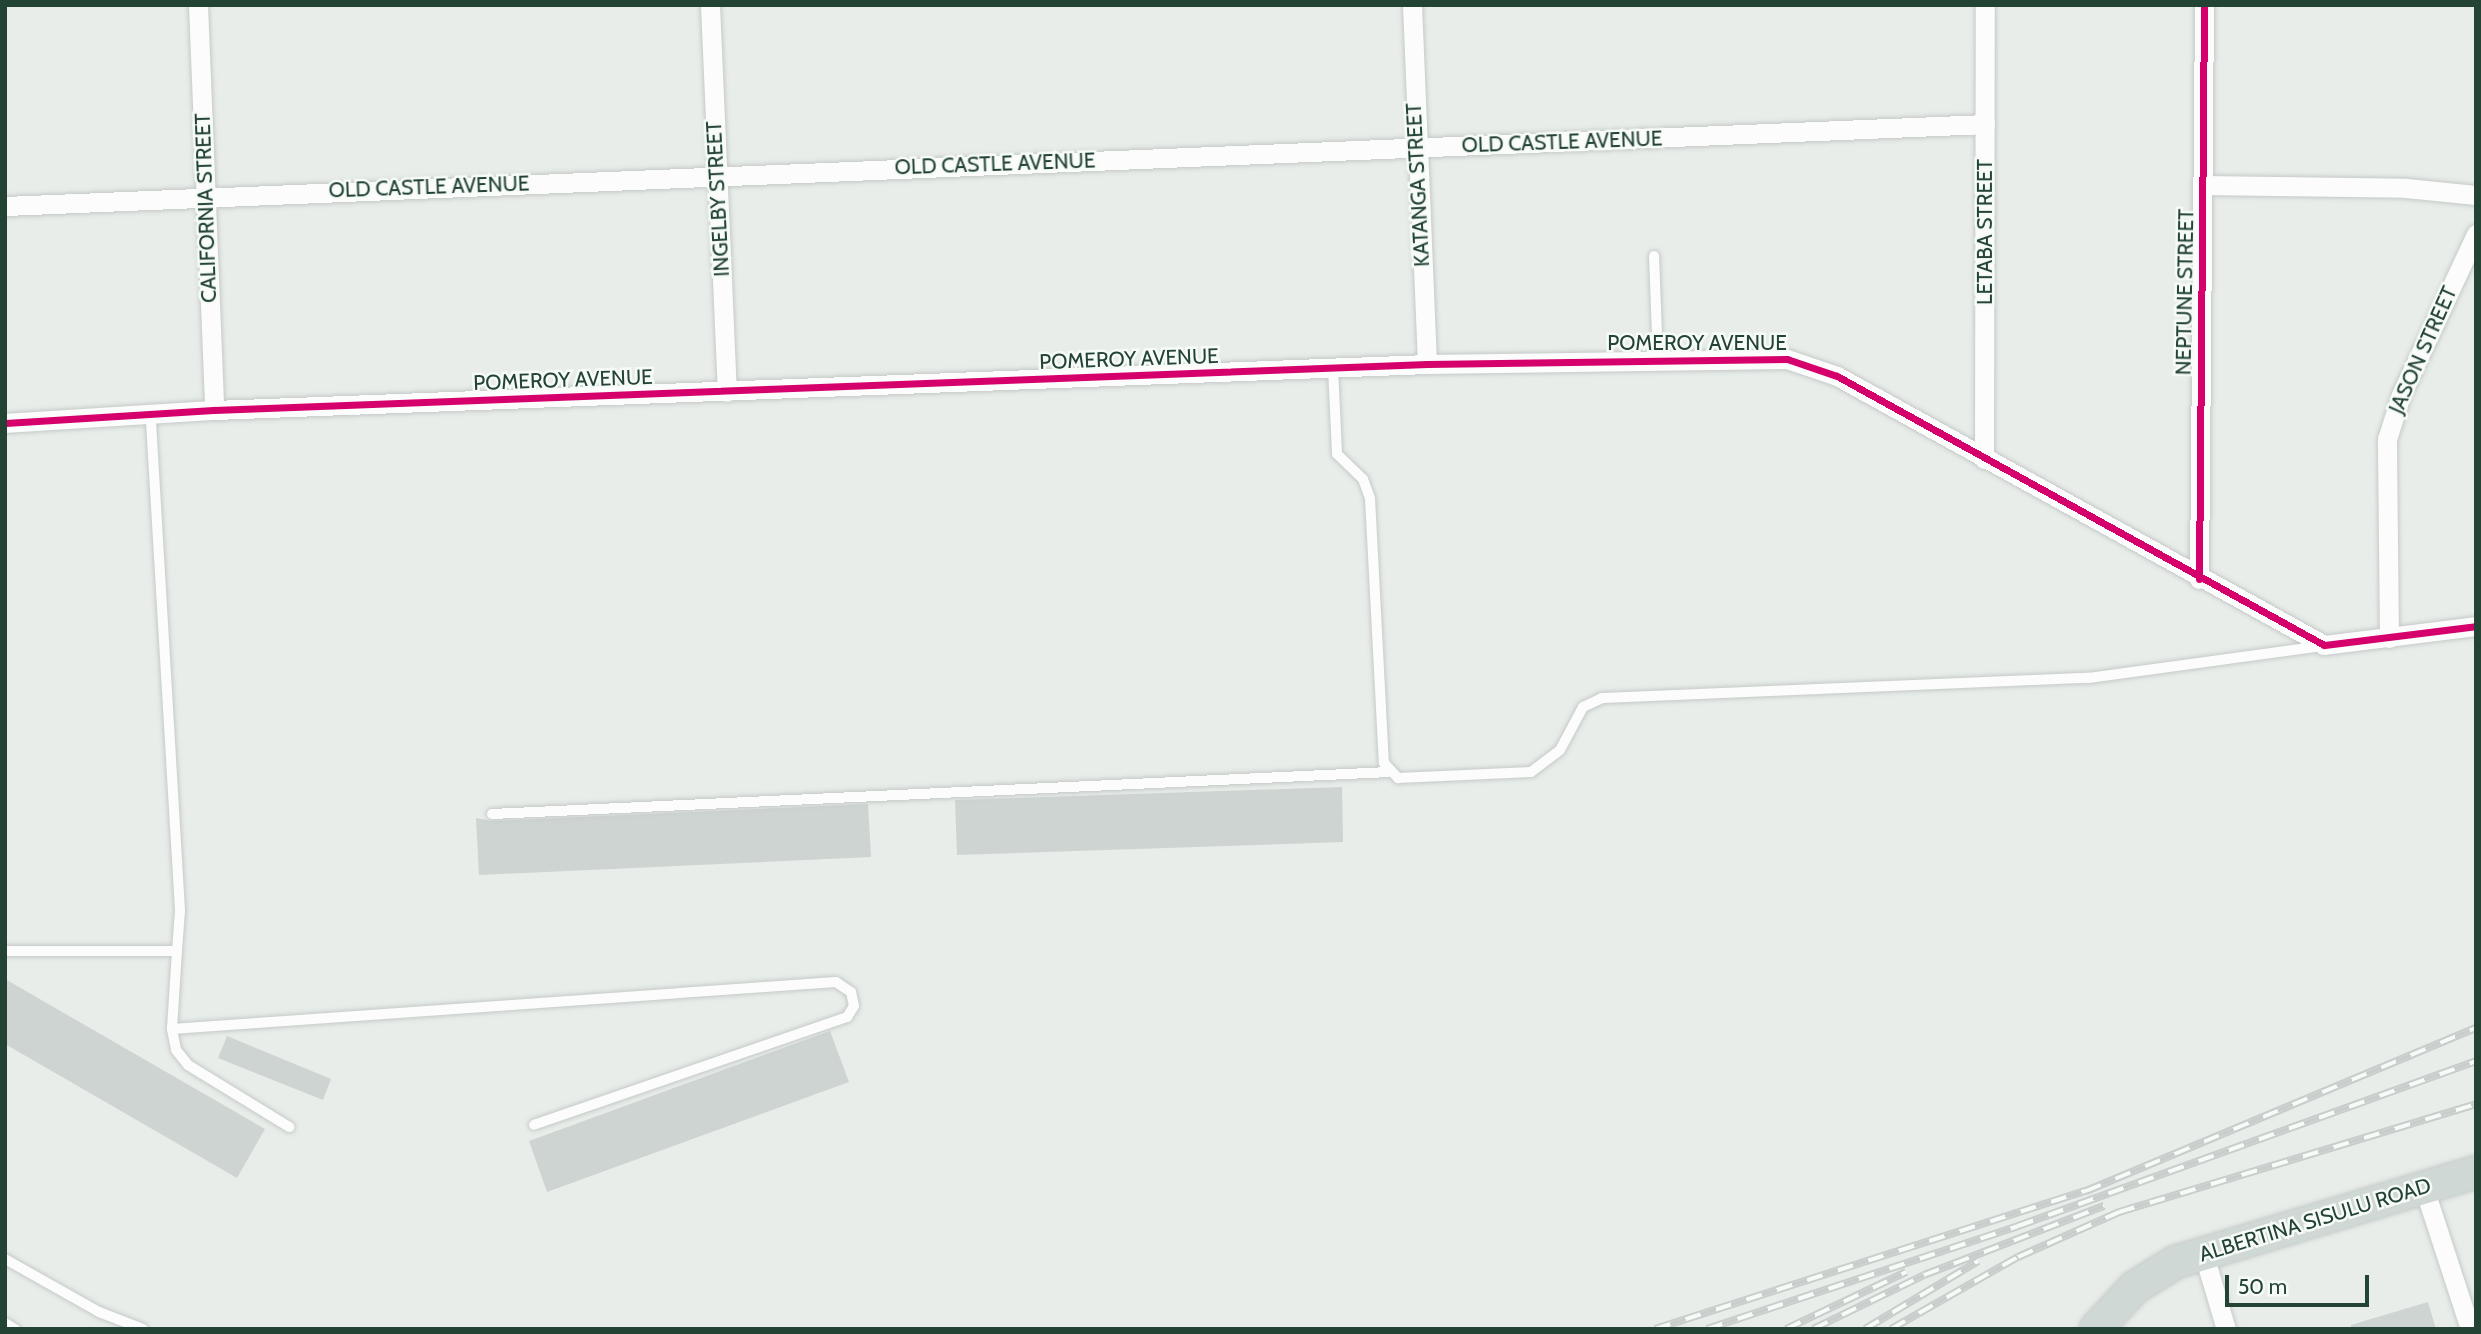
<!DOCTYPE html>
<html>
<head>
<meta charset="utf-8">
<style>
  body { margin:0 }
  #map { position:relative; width:2481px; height:1334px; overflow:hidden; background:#e8edea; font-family:Cabin,sans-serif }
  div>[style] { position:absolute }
  .building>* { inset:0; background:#ced4d1 }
  .roads { filter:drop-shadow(0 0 2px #c5cac7) drop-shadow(0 0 2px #c5cac7) }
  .lane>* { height:10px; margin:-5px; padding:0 5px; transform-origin:5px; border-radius:5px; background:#fcfcfc }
  .street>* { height:19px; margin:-9.5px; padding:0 9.5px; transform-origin:9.5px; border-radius:9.5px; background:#fcfcfc }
  .primary>* { height:32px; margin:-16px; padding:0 16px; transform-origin:16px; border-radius:16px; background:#cfd8d4 }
  .rail>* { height:8px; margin-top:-4px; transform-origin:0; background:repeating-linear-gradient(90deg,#f7fbf8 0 16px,#c9cdcb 0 32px); box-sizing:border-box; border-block:2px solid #c9cdcb }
  .cycleway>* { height:7px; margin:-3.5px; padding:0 3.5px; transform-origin:3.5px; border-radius:3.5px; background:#d6006c }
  span { translate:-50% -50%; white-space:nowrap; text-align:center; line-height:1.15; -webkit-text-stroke:5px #f7fbf8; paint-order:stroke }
  .street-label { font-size:21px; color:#234335 }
  .frame { position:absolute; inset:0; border:7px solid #234335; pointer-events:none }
  .scale { position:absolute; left:2225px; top:1275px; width:144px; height:32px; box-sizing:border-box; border:4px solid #234335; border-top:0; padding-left:9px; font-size:21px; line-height:24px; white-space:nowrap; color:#234335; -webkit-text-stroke:5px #f7fbf8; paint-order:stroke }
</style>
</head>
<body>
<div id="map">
  <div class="building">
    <i style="clip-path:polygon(1342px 787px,1343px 842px,957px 855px,955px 800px)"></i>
    <i style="clip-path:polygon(868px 804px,871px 857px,479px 875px,476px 818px,492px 821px)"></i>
    <i style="clip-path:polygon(5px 979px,265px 1129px,237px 1178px,5px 1044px)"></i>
    <i style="clip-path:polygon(830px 1031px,849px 1082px,547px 1192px,529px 1141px)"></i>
    <i style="clip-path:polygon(227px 1036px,331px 1079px,323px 1100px,218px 1058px)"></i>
    <i style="clip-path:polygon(2428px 1302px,2436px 1329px,2351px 1329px,2351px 1325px)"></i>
  </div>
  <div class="roads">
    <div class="lane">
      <i style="left:1654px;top:256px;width:103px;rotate:87.8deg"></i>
      <i style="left:1333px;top:368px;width:86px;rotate:87.3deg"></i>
      <i style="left:1337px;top:454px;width:36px;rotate:44deg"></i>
      <i style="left:1363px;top:479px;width:20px;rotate:70deg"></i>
      <i style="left:1370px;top:498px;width:265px;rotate:87deg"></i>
      <i style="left:1384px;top:763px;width:21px;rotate:47deg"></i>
      <i style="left:1398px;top:778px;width:133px;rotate:-2.6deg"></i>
      <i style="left:1531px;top:772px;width:36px;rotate:-37deg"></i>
      <i style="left:1560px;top:750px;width:49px;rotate:-61.9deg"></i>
      <i style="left:1583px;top:707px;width:21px;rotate:-25deg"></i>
      <i style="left:1602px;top:698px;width:486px;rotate:-2.4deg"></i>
      <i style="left:2088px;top:678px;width:235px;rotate:-7.8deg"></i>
      <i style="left:492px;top:814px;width:897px;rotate:-2.68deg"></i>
      <i style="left:5px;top:951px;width:172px"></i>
      <i style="left:177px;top:951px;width:41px;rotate:-85.8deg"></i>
      <i style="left:180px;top:910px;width:495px;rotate:-93.4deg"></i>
      <i style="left:177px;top:951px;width:78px;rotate:93.7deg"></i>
      <i style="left:172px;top:1029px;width:21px;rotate:79deg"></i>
      <i style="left:176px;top:1050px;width:19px;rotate:51deg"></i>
      <i style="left:188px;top:1065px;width:119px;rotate:31.5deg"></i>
      <i style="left:172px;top:1029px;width:651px;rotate:-4.05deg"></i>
      <i style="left:821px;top:983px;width:15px;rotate:-4deg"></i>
      <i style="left:836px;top:982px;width:18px;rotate:34deg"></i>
      <i style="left:851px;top:992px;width:14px;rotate:78deg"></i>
      <i style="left:854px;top:1006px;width:13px;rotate:122deg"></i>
      <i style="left:847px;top:1017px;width:331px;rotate:161deg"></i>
      <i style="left:5px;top:1259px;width:108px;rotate:29.4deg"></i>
      <i style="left:99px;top:1312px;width:47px;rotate:21.1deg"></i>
      <i style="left:5px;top:1323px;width:12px;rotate:31deg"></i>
    </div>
    <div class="street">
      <i style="left:198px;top:5px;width:405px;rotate:87.7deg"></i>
      <i style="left:710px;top:5px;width:387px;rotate:87.5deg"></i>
      <i style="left:1412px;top:5px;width:359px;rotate:87.6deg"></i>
      <i style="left:2203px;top:185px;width:203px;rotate:0.8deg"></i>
      <i style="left:2406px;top:188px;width:70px;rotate:5.7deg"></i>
      <i style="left:5px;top:206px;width:1982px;rotate:-2.37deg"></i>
      <i style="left:5px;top:423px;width:209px;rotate:-3.6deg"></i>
      <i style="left:214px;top:410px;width:1214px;rotate:-2.17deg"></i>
      <i style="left:1427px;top:364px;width:360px;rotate:-0.8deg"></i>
      <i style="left:1787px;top:359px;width:53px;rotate:18.8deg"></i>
      <i style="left:1837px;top:376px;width:556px;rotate:28.91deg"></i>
      <i style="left:2324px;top:645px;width:153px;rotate:-7.1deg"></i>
      <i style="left:1984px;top:459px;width:454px;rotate:-89.9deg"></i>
      <i style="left:2199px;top:579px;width:574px;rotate:-89.5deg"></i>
      <i style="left:2389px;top:638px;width:199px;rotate:-90.6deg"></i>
      <i style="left:2387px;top:439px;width:46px;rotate:-72.3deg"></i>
      <i style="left:2401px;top:395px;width:178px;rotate:-65deg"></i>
      <i style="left:2424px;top:1188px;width:148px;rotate:71.9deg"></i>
      <i style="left:2203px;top:1252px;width:80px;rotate:73.4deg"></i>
    </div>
    <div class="primary">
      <i style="left:2096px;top:1329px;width:57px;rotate:-47.1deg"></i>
      <i style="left:2135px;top:1287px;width:48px;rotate:-31.4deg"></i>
      <i style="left:2176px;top:1262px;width:313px;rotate:-16.7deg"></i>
    </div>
  </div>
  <div class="rail">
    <i style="left:1655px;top:1329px;width:453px;rotate:-17.8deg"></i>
    <i style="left:2086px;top:1191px;width:423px;rotate:-22.7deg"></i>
    <i style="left:1707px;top:1329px;width:328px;rotate:-18.3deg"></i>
    <i style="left:2018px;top:1226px;width:487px;rotate:-19.8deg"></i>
    <i style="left:1786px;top:1329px;width:133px;rotate:-25.4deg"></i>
    <i style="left:1813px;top:1329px;width:123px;rotate:-25.9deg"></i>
    <i style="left:1924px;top:1275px;width:193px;rotate:-21deg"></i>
    <i style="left:1865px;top:1329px;width:132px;rotate:-31deg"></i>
    <i style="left:1891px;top:1329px;width:146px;rotate:-29.6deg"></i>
    <i style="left:2018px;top:1257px;width:111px;rotate:-24deg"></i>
    <i style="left:2119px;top:1212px;width:373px;rotate:-16.8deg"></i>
  </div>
  <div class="cycleway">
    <i style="left:5px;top:423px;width:209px;rotate:-3.6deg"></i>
    <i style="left:214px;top:410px;width:1214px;rotate:-2.17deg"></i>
    <i style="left:1427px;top:364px;width:360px;rotate:-0.8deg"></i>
    <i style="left:1787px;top:359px;width:53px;rotate:18.8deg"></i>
    <i style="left:1837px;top:376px;width:556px;rotate:28.91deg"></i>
    <i style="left:2324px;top:645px;width:153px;rotate:-7.1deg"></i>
    <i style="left:2199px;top:579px;width:574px;rotate:-89.5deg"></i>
  </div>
  <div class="street-label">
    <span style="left:1562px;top:142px;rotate:-2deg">OLD CASTLE AVENUE</span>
    <span style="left:995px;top:164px;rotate:-2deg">OLD CASTLE AVENUE</span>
    <span style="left:1418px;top:185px;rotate:-93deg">KATANGA STREET</span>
    <span style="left:429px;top:187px;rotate:-2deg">OLD CASTLE AVENUE</span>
    <span style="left:718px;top:199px;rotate:-93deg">INGELBY STREET</span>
    <span style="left:206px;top:208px;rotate:-92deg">CALIFORNIA STREET</span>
    <span style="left:1985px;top:232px;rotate:-90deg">LETABA STREET</span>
    <span style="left:2185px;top:292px;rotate:-89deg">NEPTUNE STREET</span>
    <span style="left:1697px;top:343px">POMEROY AVENUE</span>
    <span style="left:2423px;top:350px;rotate:-66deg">JASON STREET</span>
    <span style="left:1129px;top:359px;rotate:-2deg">POMEROY AVENUE</span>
    <span style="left:563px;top:380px;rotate:-2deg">POMEROY AVENUE</span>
    <span style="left:2315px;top:1220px;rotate:-17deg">ALBERTINA SISULU ROAD</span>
  </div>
  <div class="frame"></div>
  <div class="scale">50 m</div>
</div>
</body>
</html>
